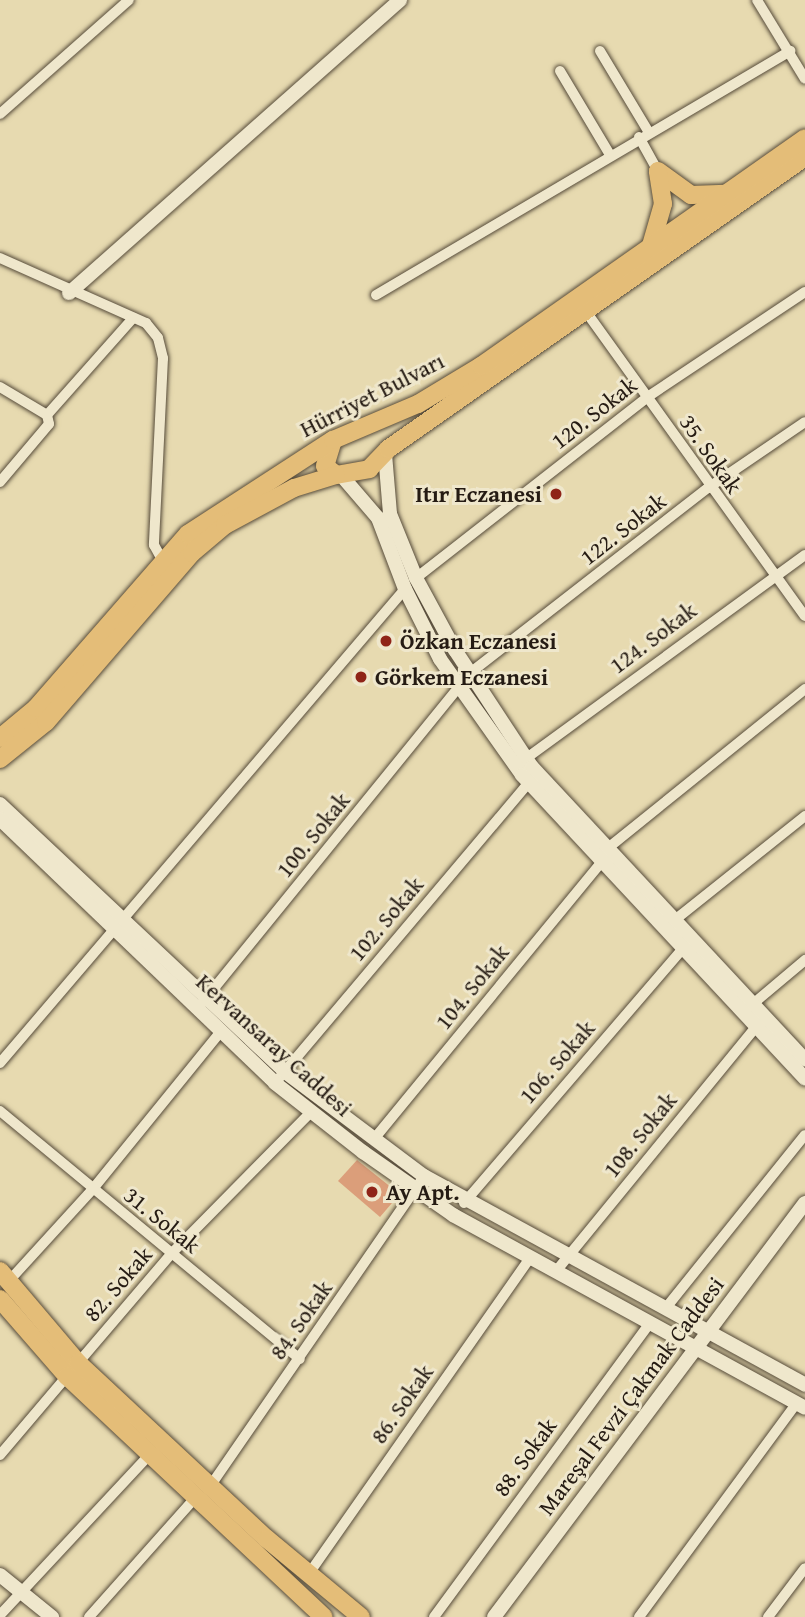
<!DOCTYPE html>
<html>
<head>
<meta charset="utf-8">
<style>
  body { margin:0 }
  #map { position:relative; width:805px; height:1617px; overflow:hidden; background:#e7dab0; font-family:"Gentium Book Plus",serif }
  div>[style] { position:absolute }
  .building>* { inset:0; background:#db9e7a }
  .roads { filter:drop-shadow(0 0 2px #564b3a) drop-shadow(0 0 2px #564b3a) }
  .minor>* { height:10px; margin:-5px; padding:0 5px; transform-origin:5px; border-radius:5px; background:#efe7cc }
  .tertiary>* { height:14px; margin:-7px; padding:0 7px; transform-origin:7px; border-radius:7px; background:#efe7cc }
  .primary>* { height:18px; margin:-9px; padding:0 9px; transform-origin:9px; border-radius:9px; background:#e4bd78 }
  .dots>* { width:19px; height:19px; translate:-50% -50%; box-sizing:border-box; border:4px solid #efe7cc; border-radius:50% }
  span { translate:-50% -50%; white-space:nowrap; text-align:center; line-height:1.15; -webkit-text-stroke:6px #efe7cc; paint-order:stroke }
  .street-label { font-size:23px; color:#251b13 }
  .poi-label { font-size:23px; color:#251b13; font-weight:700 }
  .right { translate:-100% -50%; text-align:right }
  .left { translate:0 -50%; text-align:left }
</style>
</head>
<body>
<div id="map">
  <div class="building">
    <i style="clip-path:polygon(357px 1160px,392px 1188px,392px 1203px,380px 1217px,338px 1181px)"></i>
  </div>
  <div class="roads">
    <div class="minor">
      <i style="left:757px;top:0;width:92px;rotate:58.7deg"></i>
      <i style="left:600px;top:51px;width:93px;rotate:59deg"></i>
      <i style="left:560px;top:71px;width:98px;rotate:59.2deg"></i>
      <i style="left:0;top:114px;width:172px;rotate:-41.5deg"></i>
      <i style="left:639px;top:137px;width:39px;rotate:61deg"></i>
      <i style="left:0;top:258px;width:160px;rotate:24deg"></i>
      <i style="left:146px;top:323px;width:19px;rotate:51deg"></i>
      <i style="left:158px;top:338px;width:21px;rotate:76deg"></i>
      <i style="left:163px;top:358px;width:187px;rotate:92.8deg"></i>
      <i style="left:154px;top:545px;width:18px;rotate:61deg"></i>
      <i style="left:376px;top:295px;width:481px;rotate:-30.5deg"></i>
      <i style="left:587px;top:313px;width:373px;rotate:54.3deg"></i>
      <i style="left:0;top:387px;width:55px;rotate:30.8deg"></i>
      <i style="left:47px;top:415px;width:9px;rotate:77deg"></i>
      <i style="left:49px;top:424px;width:76px;rotate:130.2deg"></i>
      <i style="left:47px;top:415px;width:130px;rotate:-48.4deg"></i>
      <i style="left:416px;top:578px;width:292px;rotate:-38deg"></i>
      <i style="left:646px;top:398px;width:191px;rotate:-33.7deg"></i>
      <i style="left:470px;top:673px;width:301px;rotate:-37.9deg"></i>
      <i style="left:708px;top:488px;width:117px;rotate:-34.2deg"></i>
      <i style="left:528px;top:757px;width:343px;rotate:-36.1deg"></i>
      <i style="left:608px;top:848px;width:253px;rotate:-38.9deg"></i>
      <i style="left:676px;top:919px;width:165px;rotate:-38.6deg"></i>
      <i style="left:202px;top:1003px;width:409px;rotate:-50.9deg"></i>
      <i style="left:754px;top:1003px;width:67px;rotate:-40.1deg"></i>
      <i style="left:0;top:1063px;width:623px;rotate:-49.49deg"></i>
      <i style="left:275px;top:1083px;width:394px;rotate:-49.8deg"></i>
      <i style="left:0;top:1111px;width:389px;rotate:39.6deg"></i>
      <i style="left:374px;top:1139px;width:360px;rotate:-50.6deg"></i>
      <i style="left:464px;top:1203px;width:336px;rotate:-49.3deg"></i>
      <i style="left:557px;top:1270px;width:314px;rotate:-50.7deg"></i>
      <i style="left:8px;top:1282px;width:125px;rotate:-47.6deg"></i>
      <i style="left:92px;top:1190px;width:206px;rotate:-50.9deg"></i>
      <i style="left:665px;top:1309px;width:223px;rotate:-51.2deg"></i>
      <i style="left:78px;top:1363px;width:143px;rotate:-49.5deg"></i>
      <i style="left:171px;top:1254px;width:198px;rotate:-45.4deg"></i>
      <i style="left:0;top:1455px;width:104px;rotate:-49.7deg"></i>
      <i style="left:211px;top:1485px;width:375px;rotate:-55.4deg"></i>
      <i style="left:308px;top:1575px;width:388px;rotate:-55deg"></i>
      <i style="left:0;top:1615px;width:221px;rotate:-47deg"></i>
      <i style="left:89px;top:1617px;width:159px;rotate:-48.3deg"></i>
      <i style="left:434px;top:1617px;width:366px;rotate:-53.7deg"></i>
      <i style="left:639px;top:1617px;width:266px;rotate:-53.6deg"></i>
      <i style="left:768px;top:1617px;width:61px;rotate:-52.9deg"></i>
    </div>
    <div class="tertiary">
      <i style="left:69px;top:293px;width:442px;rotate:-41.5deg"></i>
      <i style="left:385px;top:454px;width:60px;rotate:85.2deg"></i>
      <i style="left:390px;top:514px;width:69px;rotate:67.9deg"></i>
      <i style="left:416px;top:578px;width:82px;rotate:61.6deg"></i>
      <i style="left:455px;top:650px;width:140px;rotate:56.7deg"></i>
      <i style="left:532px;top:767px;width:400px;rotate:47deg"></i>
      <i style="left:341px;top:475px;width:57px;rotate:49.3deg"></i>
      <i style="left:378px;top:518px;width:76px;rotate:69.2deg"></i>
      <i style="left:405px;top:589px;width:78px;rotate:63.4deg"></i>
      <i style="left:440px;top:659px;width:142px;rotate:54.7deg"></i>
      <i style="left:522px;top:775px;width:415px;rotate:47deg"></i>
      <i style="left:0;top:804px;width:390px;rotate:43.2deg"></i>
      <i style="left:284px;top:1071px;width:175px;rotate:36.9deg"></i>
      <i style="left:424px;top:1176px;width:435px;rotate:28.7deg"></i>
      <i style="left:0;top:819px;width:381px;rotate:43.8deg"></i>
      <i style="left:275px;top:1083px;width:112px;rotate:38.1deg"></i>
      <i style="left:363px;top:1152px;width:110px;rotate:35deg"></i>
      <i style="left:453px;top:1215px;width:401px;rotate:28.7deg"></i>
      <i style="left:0;top:1575px;width:67px;rotate:38.9deg"></i>
      <i style="left:494px;top:1617px;width:518px;rotate:-53.09deg"></i>
    </div>
    <div class="primary">
      <i style="left:658px;top:171px;width:41px;rotate:36deg"></i>
      <i style="left:691px;top:195px;width:35px;rotate:-2deg"></i>
      <i style="left:650px;top:249px;width:47px;rotate:-73.9deg"></i>
      <i style="left:663px;top:204px;width:33px;rotate:-99deg"></i>
      <i style="left:333px;top:440px;width:27px;rotate:107deg"></i>
      <i style="left:325px;top:466px;width:14px;rotate:39deg"></i>
      <i style="left:336px;top:475px;width:34px;rotate:-10deg"></i>
      <i style="left:369px;top:469px;width:28px;rotate:-46deg"></i>
      <i style="left:388px;top:449px;width:509px;rotate:-35deg"></i>
      <i style="left:0;top:738px;width:47px;rotate:-39.8deg"></i>
      <i style="left:36px;top:708px;width:231px;rotate:-48.9deg"></i>
      <i style="left:188px;top:534px;width:173px;rotate:-33deg"></i>
      <i style="left:333px;top:440px;width:92px;rotate:-23deg"></i>
      <i style="left:418px;top:404px;width:74px;rotate:-31.1deg"></i>
      <i style="left:481px;top:366px;width:396px;rotate:-35.1deg"></i>
      <i style="left:0;top:759px;width:59px;rotate:-38.8deg"></i>
      <i style="left:46px;top:722px;width:223px;rotate:-49.2deg"></i>
      <i style="left:192px;top:553px;width:43px;rotate:-40.3deg"></i>
      <i style="left:225px;top:525px;width:78px;rotate:-28.2deg"></i>
      <i style="left:294px;top:488px;width:44px;rotate:-17.2deg"></i>
      <i style="left:0;top:1271px;width:121px;rotate:49.7deg"></i>
      <i style="left:78px;top:1363px;width:258px;rotate:43deg"></i>
      <i style="left:267px;top:1539px;width:122px;rotate:39.7deg"></i>
      <i style="left:0;top:1299px;width:102px;rotate:49deg"></i>
      <i style="left:67px;top:1376px;width:352px;rotate:43.2deg"></i>
    </div>
  </div>
  <div class="dots">
    <i style="left:556px;top:494px;background:#8f2418"></i>
    <i style="left:386px;top:641px;background:#8f2418"></i>
    <i style="left:361px;top:677px;background:#8f2418"></i>
    <i style="left:372px;top:1192px;background:#8f2418"></i>
  </div>
  <div class="street-label">
    <span style="left:372px;top:395px;rotate:-27deg">Hürriyet Bulvarı</span>
    <span style="left:594px;top:413px;rotate:-38deg">120. Sokak</span>
    <span style="left:711px;top:454px;rotate:55deg">35. Sokak</span>
    <span style="left:623px;top:529px;rotate:-38deg">122. Sokak</span>
    <span style="left:653px;top:638px;rotate:-37deg">124. Sokak</span>
    <span style="left:313px;top:835px;rotate:-51deg">100. Sokak</span>
    <span style="left:386px;top:919px;rotate:-50deg">102. Sokak</span>
    <span style="left:472px;top:987px;rotate:-51deg">104. Sokak</span>
    <span style="left:274px;top:1045px;rotate:42deg">Kervansaray Caddesi</span>
    <span style="left:557px;top:1062px;rotate:-49deg">106. Sokak</span>
    <span style="left:640px;top:1135px;rotate:-51deg">108. Sokak</span>
    <span style="left:162px;top:1220px;rotate:39deg">31. Sokak</span>
    <span style="left:118px;top:1284px;rotate:-49deg">82. Sokak</span>
    <span style="left:301px;top:1320px;rotate:-55deg">84. Sokak</span>
    <span style="left:631px;top:1396px;rotate:-53deg">Mareşal Fevzi Çakmak Caddesi</span>
    <span style="left:402px;top:1404px;rotate:-55deg">86. Sokak</span>
    <span style="left:525px;top:1457px;rotate:-54deg">88. Sokak</span>
  </div>
  <div class="poi-label">
    <span class="right" style="left:542px;top:494px">Itır Eczanesi</span>
    <span class="left" style="left:400px;top:641px">Özkan Eczanesi</span>
    <span class="left" style="left:375px;top:677px">Görkem Eczanesi</span>
    <span class="left" style="left:386px;top:1192px">Ay Apt.</span>
  </div>
</div>
</body>
</html>
